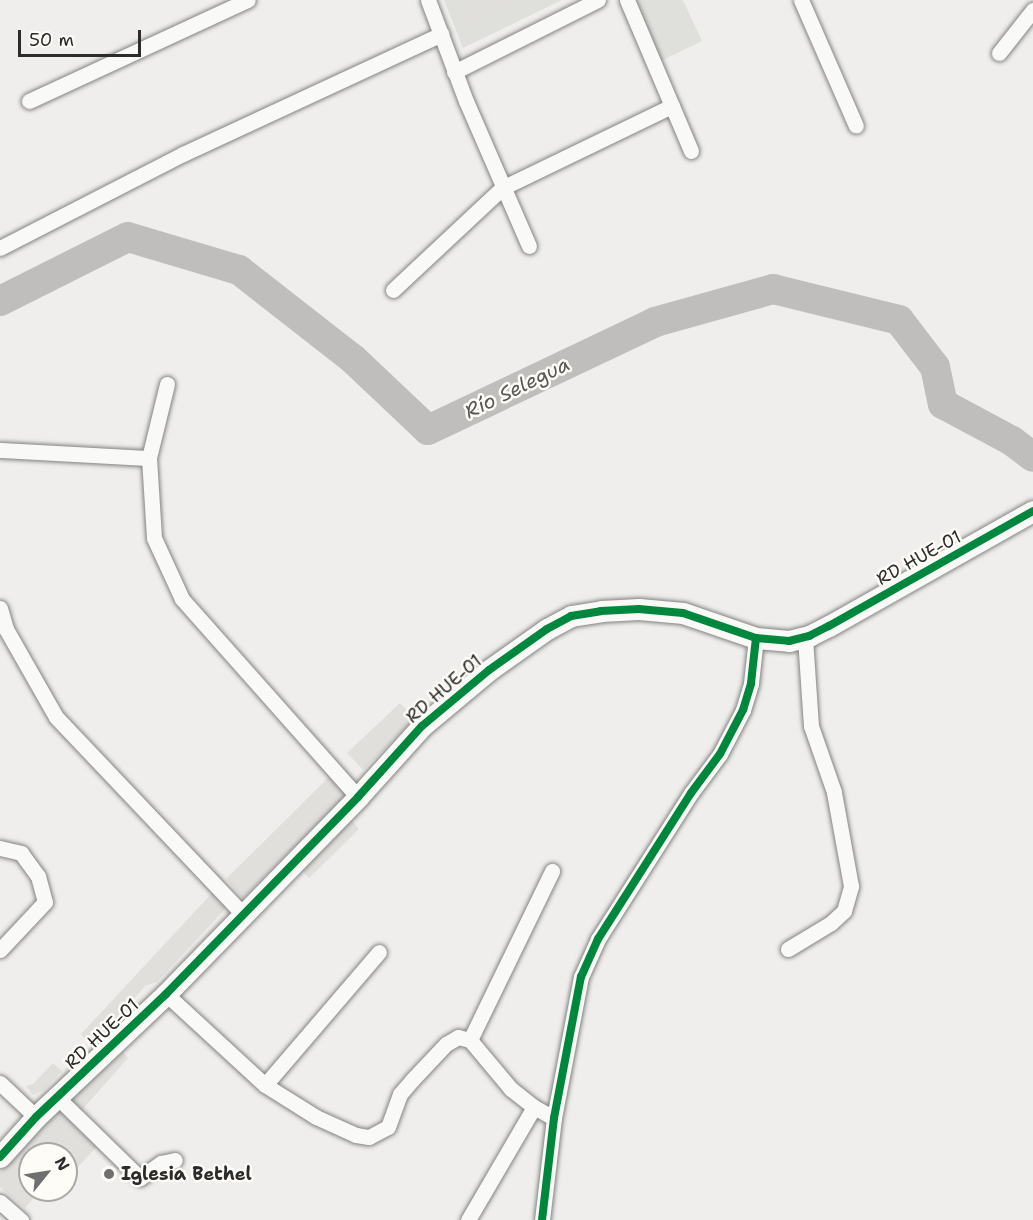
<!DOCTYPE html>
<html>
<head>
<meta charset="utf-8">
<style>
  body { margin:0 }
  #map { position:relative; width:1033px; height:1220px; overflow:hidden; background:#efeeec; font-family:"Shantell Sans",sans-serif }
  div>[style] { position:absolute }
  .built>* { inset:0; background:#dfdfdc }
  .green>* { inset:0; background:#e0dfdc }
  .river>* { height:30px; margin:-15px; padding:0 15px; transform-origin:15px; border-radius:15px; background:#bfbebc }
  .roads { filter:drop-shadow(0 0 2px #838382) drop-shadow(0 0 2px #838382) }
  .street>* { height:15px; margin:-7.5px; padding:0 7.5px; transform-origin:7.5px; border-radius:7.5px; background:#f9f9f7 }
  .secondary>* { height:21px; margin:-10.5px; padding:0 10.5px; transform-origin:10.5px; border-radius:10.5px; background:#f9f9f7 }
  .cycleway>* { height:8px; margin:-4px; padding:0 4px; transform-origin:4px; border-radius:4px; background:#00873e }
  .dots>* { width:16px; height:16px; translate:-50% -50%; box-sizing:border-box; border:3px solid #fdfcf7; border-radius:50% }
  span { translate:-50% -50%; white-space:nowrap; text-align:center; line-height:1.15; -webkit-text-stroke:5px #fdfcf7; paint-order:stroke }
  .street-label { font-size:18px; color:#2b2b2b }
  .poi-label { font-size:18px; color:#2b2b2b; font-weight:700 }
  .left { translate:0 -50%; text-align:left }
  .water-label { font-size:20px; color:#575756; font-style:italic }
  .north { position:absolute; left:18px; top:1142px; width:60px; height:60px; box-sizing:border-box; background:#fdfcf7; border:2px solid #a9a8a5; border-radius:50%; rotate:60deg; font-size:16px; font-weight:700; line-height:24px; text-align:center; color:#2b2b2b }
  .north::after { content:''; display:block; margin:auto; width:21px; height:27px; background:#706f6f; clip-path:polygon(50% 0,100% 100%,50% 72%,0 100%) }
  .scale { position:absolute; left:18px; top:30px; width:123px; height:27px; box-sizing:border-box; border:3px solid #2b2b2b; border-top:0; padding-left:8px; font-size:18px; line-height:21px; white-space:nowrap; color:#2b2b2b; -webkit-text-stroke:4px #fdfcf7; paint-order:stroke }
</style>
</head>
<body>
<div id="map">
  <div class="built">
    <i style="clip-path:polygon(444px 0,562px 0,463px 48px)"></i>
    <i style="clip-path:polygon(631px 0,683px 0,702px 41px,661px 61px)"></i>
  </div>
  <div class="green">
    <i style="clip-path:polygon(459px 0,518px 0,469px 26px)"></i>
    <i style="clip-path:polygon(400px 703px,415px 719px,363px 770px,347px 753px)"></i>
    <i style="clip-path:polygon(334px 772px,351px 790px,243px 898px,226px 879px)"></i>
    <i style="clip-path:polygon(344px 812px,359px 829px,309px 878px,295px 862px)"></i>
    <i style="clip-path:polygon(213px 892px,227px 907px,157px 982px,145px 986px,92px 1047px,81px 1034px)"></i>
    <i style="clip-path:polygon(119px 1047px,128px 1058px,81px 1111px,70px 1099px)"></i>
    <i style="clip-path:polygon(53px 1063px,62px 1071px,44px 1090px,33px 1095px,26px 1086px,33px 1084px)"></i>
    <i style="clip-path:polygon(62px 1103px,102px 1141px,67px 1179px,66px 1154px,30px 1154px,30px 1190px,41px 1190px,25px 1208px,0 1187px,0 1172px)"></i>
  </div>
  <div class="river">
    <i style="left:0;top:301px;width:143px;rotate:-26.6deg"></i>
    <i style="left:128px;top:237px;width:116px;rotate:16.6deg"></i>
    <i style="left:239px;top:270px;width:145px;rotate:38deg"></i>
    <i style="left:353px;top:359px;width:103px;rotate:43.4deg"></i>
    <i style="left:428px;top:430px;width:251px;rotate:-25.4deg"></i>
    <i style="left:655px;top:322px;width:123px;rotate:-15.6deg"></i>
    <i style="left:773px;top:289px;width:130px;rotate:13.8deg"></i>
    <i style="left:899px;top:320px;width:59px;rotate:52.5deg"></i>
    <i style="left:935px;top:367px;width:38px;rotate:78deg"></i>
    <i style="left:943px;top:404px;width:78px;rotate:28.2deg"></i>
    <i style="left:1012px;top:441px;width:26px;rotate:37deg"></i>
  </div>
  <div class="roads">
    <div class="street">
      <i style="left:428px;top:0;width:108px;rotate:69.4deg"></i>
      <i style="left:466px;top:101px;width:158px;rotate:66.5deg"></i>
      <i style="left:627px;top:0;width:164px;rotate:67deg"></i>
      <i style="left:801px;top:0;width:137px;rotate:66.4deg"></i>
      <i style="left:999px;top:53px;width:55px;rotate:-51.7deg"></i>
      <i style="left:454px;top:72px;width:161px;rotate:-26.6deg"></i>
      <i style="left:29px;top:101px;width:241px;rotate:-24.8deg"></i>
      <i style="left:0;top:248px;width:206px;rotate:-27.2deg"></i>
      <i style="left:183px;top:154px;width:285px;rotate:-24.9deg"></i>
      <i style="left:393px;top:290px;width:149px;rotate:-43.1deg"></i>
      <i style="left:502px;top:188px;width:189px;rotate:-25.8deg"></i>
      <i style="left:167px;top:384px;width:76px;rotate:103.7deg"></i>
      <i style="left:149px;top:458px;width:80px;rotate:86.4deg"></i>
      <i style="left:154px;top:538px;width:67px;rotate:65.3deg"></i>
      <i style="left:182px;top:599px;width:265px;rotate:48.4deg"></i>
      <i style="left:0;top:450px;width:149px;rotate:3.1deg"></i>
      <i style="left:0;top:608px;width:22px;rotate:74deg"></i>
      <i style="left:6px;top:629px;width:101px;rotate:60.4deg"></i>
      <i style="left:56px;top:717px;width:272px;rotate:46.5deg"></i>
      <i style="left:0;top:848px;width:22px;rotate:13deg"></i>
      <i style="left:21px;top:853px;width:29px;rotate:54deg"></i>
      <i style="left:38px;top:876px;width:27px;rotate:75deg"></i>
      <i style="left:45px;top:902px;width:66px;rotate:133.2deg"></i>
      <i style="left:788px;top:949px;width:50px;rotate:-31.2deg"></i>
      <i style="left:831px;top:923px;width:18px;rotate:-43deg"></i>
      <i style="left:844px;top:911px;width:26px;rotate:-74deg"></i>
      <i style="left:851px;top:886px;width:96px;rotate:-100.3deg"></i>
      <i style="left:834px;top:792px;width:70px;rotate:-109.2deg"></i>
      <i style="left:811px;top:726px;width:89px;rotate:-93.9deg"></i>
      <i style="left:166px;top:994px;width:134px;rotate:42.6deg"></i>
      <i style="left:265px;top:1085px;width:60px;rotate:32.1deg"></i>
      <i style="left:316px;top:1117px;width:44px;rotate:24.2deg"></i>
      <i style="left:356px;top:1135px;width:13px;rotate:9deg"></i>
      <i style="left:369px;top:1137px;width:21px;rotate:-28deg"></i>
      <i style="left:388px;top:1127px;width:35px;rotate:-70deg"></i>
      <i style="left:400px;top:1094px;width:18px;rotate:-49deg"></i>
      <i style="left:412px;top:1080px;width:50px;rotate:-46.6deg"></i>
      <i style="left:446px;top:1044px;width:14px;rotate:-30deg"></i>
      <i style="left:458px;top:1037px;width:12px;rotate:14deg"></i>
      <i style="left:470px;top:1040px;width:64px;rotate:50.1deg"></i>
      <i style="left:511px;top:1089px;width:29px;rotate:38deg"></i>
      <i style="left:534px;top:1107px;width:23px;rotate:29deg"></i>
      <i style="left:470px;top:1040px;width:188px;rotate:-64.1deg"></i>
      <i style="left:0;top:1083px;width:50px;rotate:43.4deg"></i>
      <i style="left:265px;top:1085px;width:175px;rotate:-49.4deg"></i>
      <i style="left:57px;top:1097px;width:116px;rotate:44.3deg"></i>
      <i style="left:140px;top:1178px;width:26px;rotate:-36deg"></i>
      <i style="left:161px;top:1163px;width:14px;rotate:-12deg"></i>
      <i style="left:0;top:1202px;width:28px;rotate:41deg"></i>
      <i style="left:468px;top:1220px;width:131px;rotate:-59.7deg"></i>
      <i style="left:542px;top:1220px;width:103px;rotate:-83.3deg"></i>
      <i style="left:554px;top:1118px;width:144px;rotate:-79.2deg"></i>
      <i style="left:581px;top:977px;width:42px;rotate:-65.9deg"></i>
      <i style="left:598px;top:939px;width:173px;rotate:-57.5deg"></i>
      <i style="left:691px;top:793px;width:49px;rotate:-53.4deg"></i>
      <i style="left:720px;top:754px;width:50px;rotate:-62.4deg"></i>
      <i style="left:743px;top:710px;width:28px;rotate:-73deg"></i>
      <i style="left:751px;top:683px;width:45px;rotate:-83.7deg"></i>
    </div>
    <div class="secondary">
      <i style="left:0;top:1157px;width:54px;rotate:-48deg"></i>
      <i style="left:36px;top:1117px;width:179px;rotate:-43.4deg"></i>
      <i style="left:166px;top:994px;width:275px;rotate:-45.7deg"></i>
      <i style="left:358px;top:797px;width:96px;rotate:-48deg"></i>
      <i style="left:422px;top:726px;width:87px;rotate:-39.9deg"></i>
      <i style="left:489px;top:670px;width:71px;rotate:-35.3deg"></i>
      <i style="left:547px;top:629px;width:27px;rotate:-28deg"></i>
      <i style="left:571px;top:616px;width:30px;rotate:-9deg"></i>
      <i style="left:601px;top:611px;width:38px;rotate:-3deg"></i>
      <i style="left:639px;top:609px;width:44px;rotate:5.2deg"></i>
      <i style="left:683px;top:613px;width:77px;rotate:18.9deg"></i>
      <i style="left:756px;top:638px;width:33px;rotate:5deg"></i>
      <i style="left:789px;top:641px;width:21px;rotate:-14deg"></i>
      <i style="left:809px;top:636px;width:22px;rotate:-27deg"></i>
      <i style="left:829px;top:626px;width:234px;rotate:-29.4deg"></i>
    </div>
  </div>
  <div class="cycleway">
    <i style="left:0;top:1157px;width:54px;rotate:-48deg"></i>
    <i style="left:36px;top:1117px;width:179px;rotate:-43.4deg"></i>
    <i style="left:166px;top:994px;width:275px;rotate:-45.7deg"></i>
    <i style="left:358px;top:797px;width:96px;rotate:-48deg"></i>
    <i style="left:422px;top:726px;width:87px;rotate:-39.9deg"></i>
    <i style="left:489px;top:670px;width:71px;rotate:-35.3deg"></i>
    <i style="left:547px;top:629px;width:27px;rotate:-28deg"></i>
    <i style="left:571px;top:616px;width:30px;rotate:-9deg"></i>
    <i style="left:601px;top:611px;width:38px;rotate:-3deg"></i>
    <i style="left:639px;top:609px;width:44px;rotate:5.2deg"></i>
    <i style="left:683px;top:613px;width:77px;rotate:18.9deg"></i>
    <i style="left:756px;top:638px;width:33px;rotate:5deg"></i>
    <i style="left:789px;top:641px;width:21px;rotate:-14deg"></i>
    <i style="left:809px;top:636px;width:22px;rotate:-27deg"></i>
    <i style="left:829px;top:626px;width:234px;rotate:-29.4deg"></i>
    <i style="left:542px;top:1220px;width:103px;rotate:-83.3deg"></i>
    <i style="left:554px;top:1118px;width:144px;rotate:-79.2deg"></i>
    <i style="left:581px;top:977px;width:42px;rotate:-65.9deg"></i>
    <i style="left:598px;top:939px;width:173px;rotate:-57.5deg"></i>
    <i style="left:691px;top:793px;width:49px;rotate:-53.4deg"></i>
    <i style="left:720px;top:754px;width:50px;rotate:-62.4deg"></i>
    <i style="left:743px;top:710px;width:28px;rotate:-73deg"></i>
    <i style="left:751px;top:683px;width:45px;rotate:-83.7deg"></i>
  </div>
  <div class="dots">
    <i style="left:109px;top:1174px;background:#706f6f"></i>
  </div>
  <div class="street-label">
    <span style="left:919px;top:558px;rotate:-29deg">RD HUE-01</span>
    <span style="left:444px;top:689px;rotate:-41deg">RD HUE-01</span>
    <span style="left:102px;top:1034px;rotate:-43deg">RD HUE-01</span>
  </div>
  <div class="poi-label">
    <span class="left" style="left:121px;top:1174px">Iglesia Bethel</span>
  </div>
  <div class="water-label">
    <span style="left:517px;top:388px;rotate:-26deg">Río Selegua</span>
  </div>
  <div class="north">N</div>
  <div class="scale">50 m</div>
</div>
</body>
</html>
